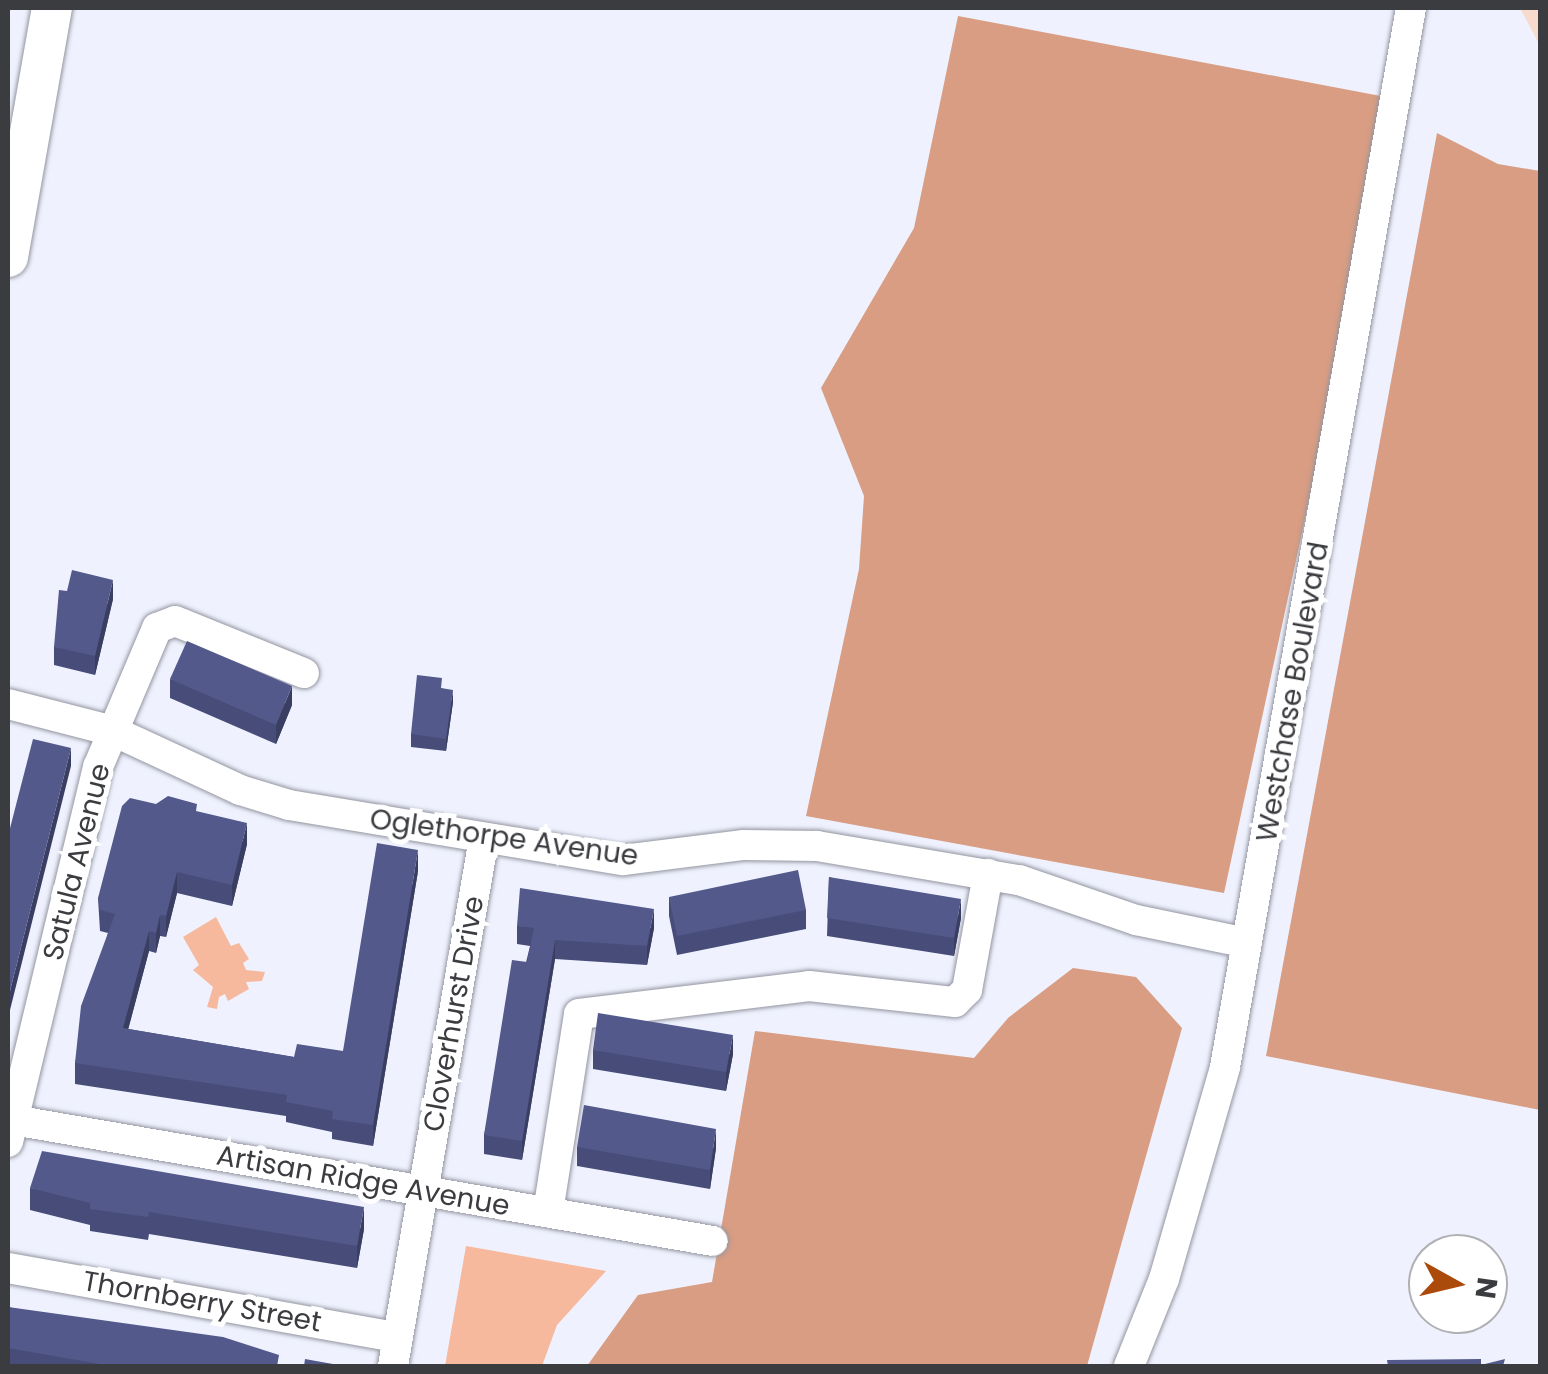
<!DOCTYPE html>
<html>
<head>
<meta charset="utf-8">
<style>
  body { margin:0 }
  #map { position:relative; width:1548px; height:1374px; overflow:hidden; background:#eff2fe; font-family:Poppins,sans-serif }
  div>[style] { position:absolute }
  .green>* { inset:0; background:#f9dbce }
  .forest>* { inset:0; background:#d89d83 }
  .water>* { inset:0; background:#f6b99e }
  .roads { filter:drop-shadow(0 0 2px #9395a0) drop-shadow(0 0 2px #9395a0) }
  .minor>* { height:30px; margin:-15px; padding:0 15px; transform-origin:15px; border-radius:15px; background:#fff }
  .major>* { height:40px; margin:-20px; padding:0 20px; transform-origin:20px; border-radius:20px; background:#fff }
  .wall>* { inset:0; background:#474d78 }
  .shaded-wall>* { inset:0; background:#3a3e61 }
  .building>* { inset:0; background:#53598b }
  span { translate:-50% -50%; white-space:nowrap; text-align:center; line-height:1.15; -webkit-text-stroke:10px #fff; paint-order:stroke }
  .street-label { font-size:28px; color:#3b3c40 }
  .frame { position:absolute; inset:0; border:10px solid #3b3c40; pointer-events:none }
  .north { position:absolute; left:1408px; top:1234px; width:100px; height:100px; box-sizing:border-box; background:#fff; border:2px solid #b1b1b3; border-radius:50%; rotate:98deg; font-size:28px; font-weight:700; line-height:40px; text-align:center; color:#3b3c40 }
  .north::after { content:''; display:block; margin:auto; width:35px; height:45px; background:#ac4a0b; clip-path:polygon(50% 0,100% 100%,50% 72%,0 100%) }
</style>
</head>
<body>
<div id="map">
  <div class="green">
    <i style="clip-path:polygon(1520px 8px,1540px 8px,1540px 46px)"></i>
  </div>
  <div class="forest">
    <i style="clip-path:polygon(958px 16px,1386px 97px,1331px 399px,1224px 893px,806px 816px,859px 569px,864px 496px,821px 388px,914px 228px)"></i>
    <i style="clip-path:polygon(1437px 133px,1498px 164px,1540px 171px,1540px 1110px,1266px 1056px)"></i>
    <i style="clip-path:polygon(1073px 968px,1136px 977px,1182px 1028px,1087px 1366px,587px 1366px,638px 1295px,712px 1282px,755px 1031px,974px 1058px,1008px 1018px)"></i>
  </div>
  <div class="water">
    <i style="clip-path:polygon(216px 917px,231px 946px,239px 943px,249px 959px,243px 963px,246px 970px,265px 972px,262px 981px,246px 982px,249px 989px,228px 1001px,225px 994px,219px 997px,217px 1009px,207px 1007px,213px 987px,193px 970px,199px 965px,183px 937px)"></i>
    <i style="clip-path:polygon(466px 1246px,606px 1271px,557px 1325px,542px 1366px,445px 1366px)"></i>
  </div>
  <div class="roads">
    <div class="minor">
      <i style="left:8px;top:704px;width:108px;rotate:14.4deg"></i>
      <i style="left:113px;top:731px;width:140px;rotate:24.9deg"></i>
      <i style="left:240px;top:790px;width:51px;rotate:17deg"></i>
      <i style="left:289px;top:805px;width:338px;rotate:9.4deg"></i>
      <i style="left:623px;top:860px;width:122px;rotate:-7.1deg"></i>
      <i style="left:744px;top:845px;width:73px;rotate:0.8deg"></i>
      <i style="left:817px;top:846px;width:205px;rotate:9.6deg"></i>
      <i style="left:1019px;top:880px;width:124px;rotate:18.9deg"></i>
      <i style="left:1136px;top:920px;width:113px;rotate:11.7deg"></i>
      <i style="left:13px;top:1120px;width:710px;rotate:9.81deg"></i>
      <i style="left:8px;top:1142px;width:386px;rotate:-76.5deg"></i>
      <i style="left:98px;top:767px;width:151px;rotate:-67deg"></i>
      <i style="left:157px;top:628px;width:19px;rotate:-21deg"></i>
      <i style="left:175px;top:621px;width:139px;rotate:22deg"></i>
      <i style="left:548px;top:1212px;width:200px;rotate:-81.1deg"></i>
      <i style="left:579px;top:1014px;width:232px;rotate:-6.9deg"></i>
      <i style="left:809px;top:986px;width:147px;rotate:6.3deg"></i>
      <i style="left:955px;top:1002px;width:17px;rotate:-45deg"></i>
      <i style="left:967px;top:990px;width:118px;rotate:-79.7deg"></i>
      <i style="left:8px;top:1268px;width:394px;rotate:10.1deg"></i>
      <i style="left:393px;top:1366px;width:536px;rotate:-80.22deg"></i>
      <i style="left:1129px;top:1366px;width:94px;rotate:-68.1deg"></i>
      <i style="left:1164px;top:1279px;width:221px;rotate:-73.9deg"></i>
      <i style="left:1225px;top:1067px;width:1075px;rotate:-80.04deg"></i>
    </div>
    <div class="major">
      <i style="left:8px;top:257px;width:253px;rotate:-80deg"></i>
    </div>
  </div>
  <div class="wall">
    <i style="clip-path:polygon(113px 599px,95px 675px,54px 665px,54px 647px)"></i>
    <i style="clip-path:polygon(170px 679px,292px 705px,276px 744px,170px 698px)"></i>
    <i style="clip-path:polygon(442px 688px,453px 702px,446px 751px,411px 747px,411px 734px)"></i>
    <i style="clip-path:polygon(156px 804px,197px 812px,247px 844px,232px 906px,177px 893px,166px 937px,160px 936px,156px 953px,149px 951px,128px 1029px,294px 1057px,343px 1051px,418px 871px,373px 1146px,332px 1139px,332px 1132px,286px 1122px,286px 1116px,75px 1084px,75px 1063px,108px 933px,100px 931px,98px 898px)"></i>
    <i style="clip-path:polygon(829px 877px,961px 918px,954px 956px,827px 936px)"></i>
    <i style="clip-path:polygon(669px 897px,806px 910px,806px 929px,677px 955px,669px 916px)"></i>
    <i style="clip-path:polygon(517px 926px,654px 928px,647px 965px,555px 959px,522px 1160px,484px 1154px,484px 1135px,530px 946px,517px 944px)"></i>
    <i style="clip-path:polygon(593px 1050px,733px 1054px,726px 1091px,593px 1069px)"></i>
    <i style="clip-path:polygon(577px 1147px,716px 1148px,710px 1189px,577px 1166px)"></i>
    <i style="clip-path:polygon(30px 1188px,364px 1229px,357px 1268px,149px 1234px,148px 1240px,90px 1231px,90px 1225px,30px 1210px)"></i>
    <i style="clip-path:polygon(8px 1307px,279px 1366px,8px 1366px)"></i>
  </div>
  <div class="shaded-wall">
    <i style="clip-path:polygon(113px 580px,113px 599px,95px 675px,95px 656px)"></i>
    <i style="clip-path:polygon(292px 686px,292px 705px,276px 744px,276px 725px)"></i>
    <i style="clip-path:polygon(453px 690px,453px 702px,446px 751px,446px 739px)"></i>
    <i style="clip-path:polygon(71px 748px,71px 766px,8px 1018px,8px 999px)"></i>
    <i style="clip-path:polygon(247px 823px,247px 844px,232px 906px,232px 885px)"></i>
    <i style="clip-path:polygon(418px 850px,418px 871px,373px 1146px,373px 1125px)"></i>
    <i style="clip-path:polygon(177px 872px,177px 893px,166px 937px,166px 916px)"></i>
    <i style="clip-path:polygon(961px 899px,961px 918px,954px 956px,954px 938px)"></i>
    <i style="clip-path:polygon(654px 909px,654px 928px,647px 965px,647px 946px)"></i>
    <i style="clip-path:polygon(160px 915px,160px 936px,156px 953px,156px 933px)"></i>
    <i style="clip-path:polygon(149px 931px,149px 951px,123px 1049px,123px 1028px)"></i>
    <i style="clip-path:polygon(555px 940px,555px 959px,522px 1160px,522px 1141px)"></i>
    <i style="clip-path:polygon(733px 1035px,733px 1054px,726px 1091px,726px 1072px)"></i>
    <i style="clip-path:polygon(716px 1129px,716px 1148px,710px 1189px,710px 1170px)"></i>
    <i style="clip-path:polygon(364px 1207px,364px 1229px,357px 1268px,357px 1246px)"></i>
  </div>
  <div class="building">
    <i style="clip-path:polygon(72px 570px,113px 580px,95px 656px,54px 647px,59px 590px,67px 591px)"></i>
    <i style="clip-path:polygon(187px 641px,292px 686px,276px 725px,170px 679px)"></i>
    <i style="clip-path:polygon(417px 675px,442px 678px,441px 688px,453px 690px,446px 739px,411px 734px)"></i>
    <i style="clip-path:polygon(33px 739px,71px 748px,8px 999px,8px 836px)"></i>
    <i style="clip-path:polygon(168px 796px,197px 804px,196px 811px,247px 823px,232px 885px,177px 872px,166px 916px,160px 915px,156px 933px,149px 931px,123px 1028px,294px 1057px,297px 1044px,343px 1051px,377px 843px,418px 850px,373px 1125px,332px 1119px,333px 1111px,286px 1102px,287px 1095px,75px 1063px,81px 1006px,115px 914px,100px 910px,98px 898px,122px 806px,130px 798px,156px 804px)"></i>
    <i style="clip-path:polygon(798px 870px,806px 910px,677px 936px,669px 897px)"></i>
    <i style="clip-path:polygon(829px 877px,961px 899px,954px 938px,827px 918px)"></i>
    <i style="clip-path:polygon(520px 888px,654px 909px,647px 946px,555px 940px,522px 1141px,484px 1135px,512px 960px,527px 962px,534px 928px,517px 926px)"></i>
    <i style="clip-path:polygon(598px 1013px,733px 1035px,726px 1072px,593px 1050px)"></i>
    <i style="clip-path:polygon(584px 1105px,716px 1129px,710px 1170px,577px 1147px)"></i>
    <i style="clip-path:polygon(42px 1151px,364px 1207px,357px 1246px,149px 1212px,148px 1217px,90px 1209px,90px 1203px,30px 1188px)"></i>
    <i style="clip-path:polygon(8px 1307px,223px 1337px,279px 1355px,277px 1366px,111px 1366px,8px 1348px)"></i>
    <i style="clip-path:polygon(305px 1359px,344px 1366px,304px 1366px)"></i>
    <i style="clip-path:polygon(1481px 1359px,1481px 1365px,1505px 1359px,1503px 1366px,1388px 1366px,1387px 1360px)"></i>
  </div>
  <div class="street-label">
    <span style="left:1293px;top:692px;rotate:-80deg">Westchase Boulevard</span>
    <span style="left:504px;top:838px;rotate:8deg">Oglethorpe Avenue</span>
    <span style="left:77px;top:862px;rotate:-76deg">Satula Avenue</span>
    <span style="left:454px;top:1014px;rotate:-80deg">Cloverhurst Drive</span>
    <span style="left:363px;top:1181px;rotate:10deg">Artisan Ridge Avenue</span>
    <span style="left:202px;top:1302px;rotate:10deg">Thornberry Street</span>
  </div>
  <div class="frame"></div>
  <div class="north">N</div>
</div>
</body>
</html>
